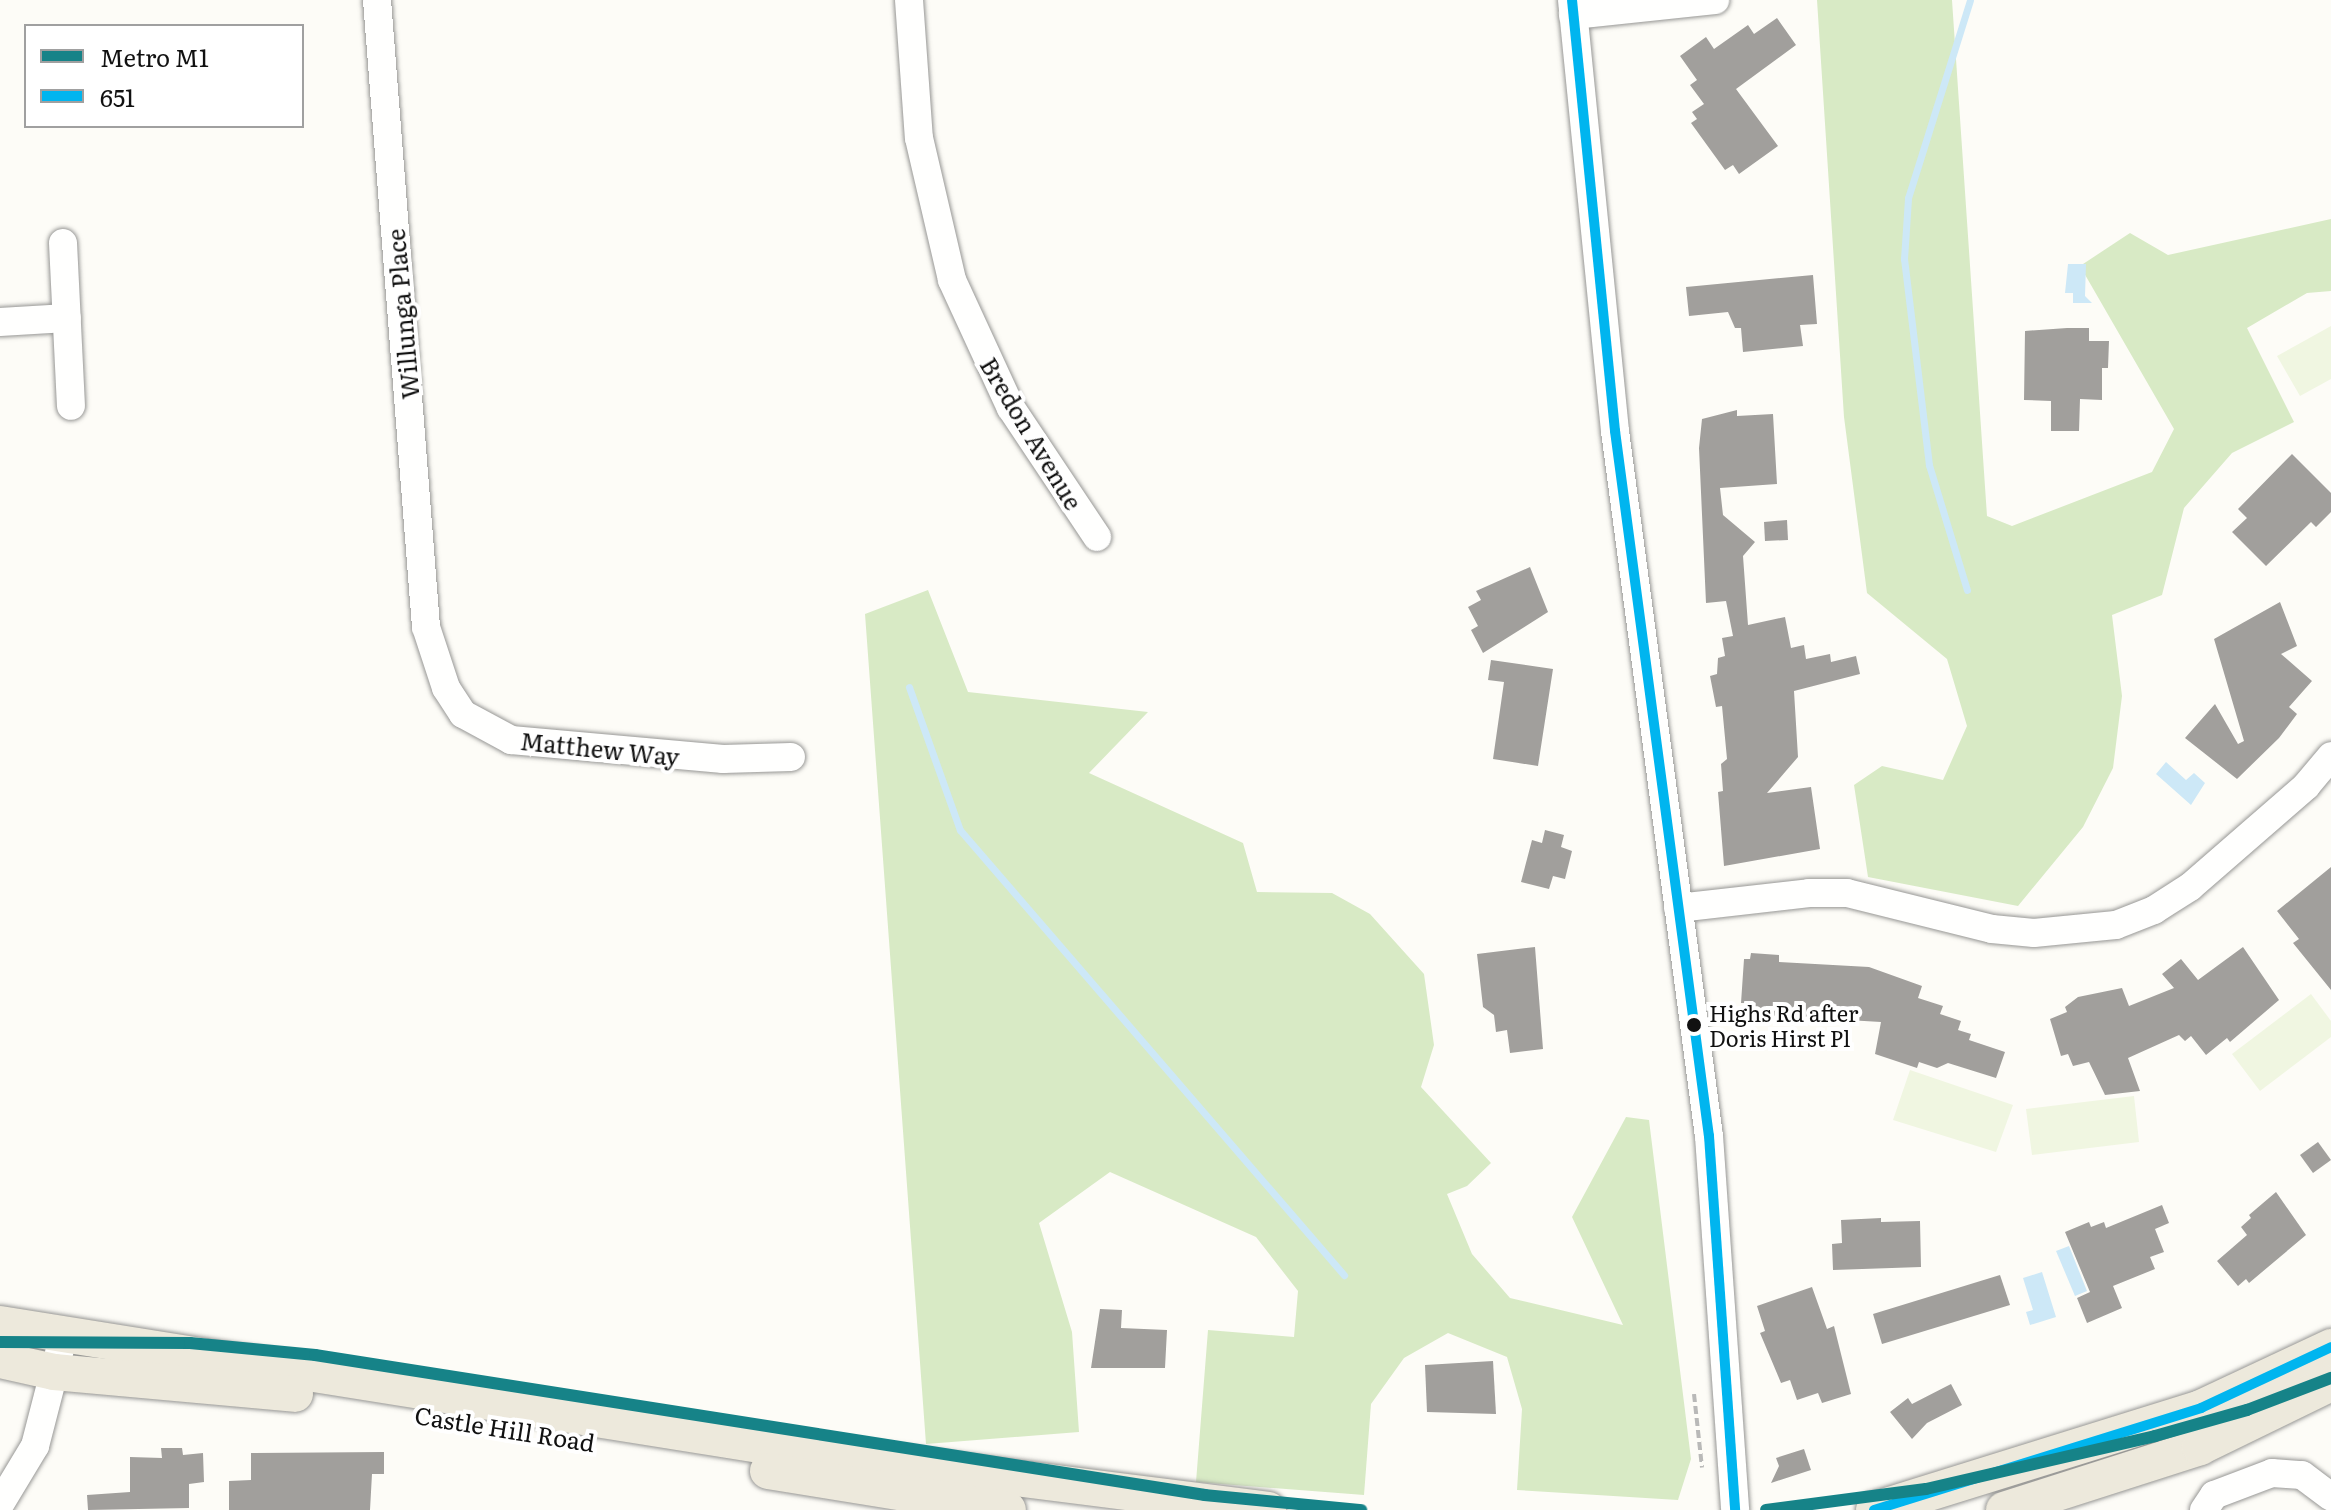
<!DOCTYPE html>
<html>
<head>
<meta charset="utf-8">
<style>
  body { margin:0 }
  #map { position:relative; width:2331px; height:1510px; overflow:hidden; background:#fdfcf7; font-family:Literata,serif }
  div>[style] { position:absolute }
  .forest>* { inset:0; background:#d8eac5 }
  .pitch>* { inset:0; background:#f0f6e1 }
  .water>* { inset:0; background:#cde8f7 }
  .stream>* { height:7px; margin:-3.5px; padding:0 3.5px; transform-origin:3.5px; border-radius:3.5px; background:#cde8f7 }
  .building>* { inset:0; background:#a19f9c }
  .path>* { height:4px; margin-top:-2px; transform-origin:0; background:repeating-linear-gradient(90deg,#b9b9b8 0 8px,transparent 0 12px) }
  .roads { filter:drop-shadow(0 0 2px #979795) drop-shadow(0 0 2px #979795) }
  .minor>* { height:28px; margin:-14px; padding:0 14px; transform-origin:14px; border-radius:14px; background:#fffffe }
  .major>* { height:36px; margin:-18px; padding:0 18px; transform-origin:18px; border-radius:18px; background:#ede9dc }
  .bus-1>* { height:10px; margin:-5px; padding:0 5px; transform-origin:5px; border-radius:5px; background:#00b5ef }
  .metro-1>* { height:12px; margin:-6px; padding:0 6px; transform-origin:6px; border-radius:6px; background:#168388 }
  .dots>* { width:22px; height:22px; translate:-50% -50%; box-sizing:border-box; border:4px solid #fff; border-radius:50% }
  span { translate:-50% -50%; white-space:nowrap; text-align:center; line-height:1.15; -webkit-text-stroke:8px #fff; paint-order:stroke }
  .bus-label { font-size:22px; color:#111 }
  .left { translate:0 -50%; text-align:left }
  .street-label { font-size:24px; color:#111 }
  .legend { position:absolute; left:24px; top:24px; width:280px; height:104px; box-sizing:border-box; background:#fff; border:2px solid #a0a0a0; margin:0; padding:10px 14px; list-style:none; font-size:24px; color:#111 }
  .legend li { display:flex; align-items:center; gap:16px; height:40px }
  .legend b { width:40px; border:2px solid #a0a0a0 }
</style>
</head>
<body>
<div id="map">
  <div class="forest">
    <i style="clip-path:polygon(1817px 0,1952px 0,1987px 516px,2012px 526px,2152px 472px,2174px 429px,2080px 266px,2130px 233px,2168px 255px,2331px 219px,2331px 291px,2307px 293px,2247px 328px,2294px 422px,2232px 453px,2184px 508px,2162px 595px,2112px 615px,2122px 696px,2113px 768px,2083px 827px,2018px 906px,1868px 877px,1854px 785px,1882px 766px,1943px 780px,1967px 726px,1947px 659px,1867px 593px,1844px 417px)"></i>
    <i style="clip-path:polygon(928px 590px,968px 692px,1148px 712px,1089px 773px,1243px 843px,1257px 892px,1332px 893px,1370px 914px,1424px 974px,1434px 1045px,1421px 1087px,1491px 1163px,1467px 1186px,1447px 1194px,1472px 1254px,1510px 1298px,1623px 1325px,1572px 1217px,1626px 1117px,1649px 1120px,1691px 1459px,1678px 1500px,1517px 1490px,1522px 1409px,1507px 1357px,1448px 1333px,1404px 1358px,1371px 1404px,1364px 1495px,1196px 1482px,1208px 1330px,1294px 1337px,1298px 1291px,1256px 1237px,1110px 1172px,1039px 1223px,1072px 1332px,1079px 1432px,926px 1444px,865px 614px)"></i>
  </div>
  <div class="pitch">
    <i style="clip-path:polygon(2331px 326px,2331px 379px,2300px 396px,2277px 356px)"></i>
    <i style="clip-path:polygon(2311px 994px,2331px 1021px,2331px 1037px,2260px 1091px,2232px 1054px)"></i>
    <i style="clip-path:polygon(1910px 1070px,2013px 1105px,1996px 1152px,1893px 1120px)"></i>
    <i style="clip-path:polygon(2134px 1096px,2139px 1142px,2032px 1155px,2026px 1109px)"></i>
  </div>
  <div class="water">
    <i style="clip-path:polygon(2068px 264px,2086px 264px,2085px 296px,2092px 303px,2073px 303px,2073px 293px,2065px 293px)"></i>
    <i style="clip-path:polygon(2166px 762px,2186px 780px,2194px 773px,2205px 783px,2191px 805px,2156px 774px)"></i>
    <i style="clip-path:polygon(2069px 1246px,2087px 1291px,2075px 1296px,2056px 1251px)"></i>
    <i style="clip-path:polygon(2042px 1272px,2056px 1317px,2030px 1325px,2026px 1312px,2033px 1310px,2023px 1278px)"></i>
  </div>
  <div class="stream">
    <i style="left:1967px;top:590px;width:131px;rotate:-106.9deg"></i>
    <i style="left:1929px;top:465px;width:208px;rotate:-96.9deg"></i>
    <i style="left:1904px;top:259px;width:61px;rotate:-86.2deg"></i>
    <i style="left:1908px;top:198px;width:207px;rotate:-72.6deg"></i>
    <i style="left:909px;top:687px;width:152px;rotate:70.4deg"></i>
    <i style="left:960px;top:830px;width:588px;rotate:49.21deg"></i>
  </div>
  <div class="building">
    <i style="clip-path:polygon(1777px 18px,1796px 45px,1736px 89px,1778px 146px,1739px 174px,1733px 165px,1725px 170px,1691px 123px,1697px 119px,1692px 112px,1704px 104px,1690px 85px,1697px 80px,1680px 56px,1706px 37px,1714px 49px,1748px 25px,1754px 34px)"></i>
    <i style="clip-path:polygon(1813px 275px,1817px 324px,1800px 325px,1803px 346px,1743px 352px,1741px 328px,1735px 328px,1728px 312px,1689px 316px,1686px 287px)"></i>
    <i style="clip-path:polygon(2067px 328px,2089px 328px,2089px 341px,2109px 341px,2108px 368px,2102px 368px,2102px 400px,2080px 399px,2079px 431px,2051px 431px,2051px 401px,2024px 400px,2025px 331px)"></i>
    <i style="clip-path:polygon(1737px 410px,1737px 416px,1773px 414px,1777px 484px,1720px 488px,1723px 515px,1755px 542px,1743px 556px,1748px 625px,1785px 617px,1791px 648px,1804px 645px,1806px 659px,1830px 654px,1831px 662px,1856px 656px,1860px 674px,1794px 691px,1798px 757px,1767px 793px,1811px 787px,1820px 849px,1724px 866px,1718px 792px,1723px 791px,1721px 764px,1727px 759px,1722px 706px,1716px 707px,1710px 676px,1717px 674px,1718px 658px,1725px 656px,1722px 638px,1733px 636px,1726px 601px,1706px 603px,1699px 448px,1702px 419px)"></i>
    <i style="clip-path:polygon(2292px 454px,2331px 493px,2331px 512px,2316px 527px,2311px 522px,2266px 566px,2232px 532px,2247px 518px,2238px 509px)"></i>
    <i style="clip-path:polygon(1787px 520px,1788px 540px,1765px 541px,1764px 522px)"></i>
    <i style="clip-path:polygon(1530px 567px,1548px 612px,1483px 653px,1471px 630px,1478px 626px,1468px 607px,1481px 600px,1476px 591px)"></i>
    <i style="clip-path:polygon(2280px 602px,2297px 646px,2281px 654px,2312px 681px,2289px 707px,2297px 714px,2279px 738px,2237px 779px,2185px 738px,2215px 704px,2238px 744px,2244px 741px,2214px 639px)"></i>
    <i style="clip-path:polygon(1491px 660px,1553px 669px,1538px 766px,1493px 759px,1504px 682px,1488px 680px)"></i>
    <i style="clip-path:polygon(1545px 830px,1564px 835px,1561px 847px,1572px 851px,1565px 879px,1553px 876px,1549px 889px,1521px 882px,1532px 840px,1542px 843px)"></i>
    <i style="clip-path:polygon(2331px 867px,2331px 990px,2293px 943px,2299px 939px,2277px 911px)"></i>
    <i style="clip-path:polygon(1535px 947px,1543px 1049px,1510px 1053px,1507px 1030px,1496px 1032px,1494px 1015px,1483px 1007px,1477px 954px)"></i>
    <i style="clip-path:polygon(2243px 947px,2279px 1000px,2230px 1042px,2227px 1038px,2206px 1055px,2191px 1036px,2185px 1041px,2179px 1035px,2128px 1058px,2140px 1091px,2105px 1095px,2089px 1062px,2073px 1066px,2068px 1054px,2061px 1056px,2050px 1019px,2067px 1012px,2065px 1007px,2078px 997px,2122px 988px,2129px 1006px,2174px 988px,2162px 974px,2181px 959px,2198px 980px)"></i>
    <i style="clip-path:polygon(1751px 953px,1779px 955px,1779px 962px,1869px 967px,1922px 986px,1918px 998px,1943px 1006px,1940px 1014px,1961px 1021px,1958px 1030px,1971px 1034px,1969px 1040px,2005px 1052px,1996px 1078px,1948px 1063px,1937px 1068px,1919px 1062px,1917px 1068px,1875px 1054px,1881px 1022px,1746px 1014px,1747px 1003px,1741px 1003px,1744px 959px,1750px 959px)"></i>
    <i style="clip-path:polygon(2318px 1142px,2331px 1160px,2313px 1173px,2300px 1155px)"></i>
    <i style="clip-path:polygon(2276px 1192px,2306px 1235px,2249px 1283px,2246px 1279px,2238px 1286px,2217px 1261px,2247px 1235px,2241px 1227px,2251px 1218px,2249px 1215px)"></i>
    <i style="clip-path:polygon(2162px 1205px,2169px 1223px,2155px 1229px,2164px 1252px,2150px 1257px,2155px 1269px,2113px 1286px,2122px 1308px,2087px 1323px,2077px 1298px,2090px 1292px,2065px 1232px,2089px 1222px,2091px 1227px,2104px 1222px,2106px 1228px)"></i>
    <i style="clip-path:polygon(1881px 1218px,1881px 1222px,1920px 1221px,1921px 1267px,1833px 1270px,1832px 1244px,1842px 1243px,1841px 1220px)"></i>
    <i style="clip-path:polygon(2000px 1275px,2010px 1305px,1882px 1344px,1873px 1314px)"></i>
    <i style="clip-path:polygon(1812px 1287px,1827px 1329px,1834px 1326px,1851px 1394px,1822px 1403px,1818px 1393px,1797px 1400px,1790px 1380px,1781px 1383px,1760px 1333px,1765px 1331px,1757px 1306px)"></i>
    <i style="clip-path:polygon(1100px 1309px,1122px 1310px,1121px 1328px,1167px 1330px,1165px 1368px,1091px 1368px)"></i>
    <i style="clip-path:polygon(1493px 1361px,1496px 1414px,1427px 1412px,1425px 1365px)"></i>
    <i style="clip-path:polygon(1951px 1384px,1962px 1405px,1927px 1423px,1912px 1439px,1890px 1412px,1908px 1398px,1912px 1404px)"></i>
    <i style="clip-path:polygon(161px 1448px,182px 1448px,183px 1455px,203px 1453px,204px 1482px,189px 1484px,189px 1508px,88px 1510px,87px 1495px,130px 1492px,130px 1457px,162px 1458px)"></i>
    <i style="clip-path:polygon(1804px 1449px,1811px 1470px,1771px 1483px,1779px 1466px,1776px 1458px)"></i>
    <i style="clip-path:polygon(384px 1452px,384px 1474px,372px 1474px,370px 1510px,229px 1510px,229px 1481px,251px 1480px,251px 1453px)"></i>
  </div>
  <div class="path">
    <i style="left:1694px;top:1394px;width:74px;rotate:83.8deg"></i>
  </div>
  <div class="roads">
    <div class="minor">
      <i style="left:377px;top:0;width:629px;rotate:85.53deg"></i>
      <i style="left:426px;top:627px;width:64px;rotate:71.8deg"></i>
      <i style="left:446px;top:688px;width:31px;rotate:57deg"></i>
      <i style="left:463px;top:714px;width:55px;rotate:28.4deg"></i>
      <i style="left:511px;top:740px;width:213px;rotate:5.1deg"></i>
      <i style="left:723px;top:759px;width:68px;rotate:-1.7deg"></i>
      <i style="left:909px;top:0;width:138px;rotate:85.9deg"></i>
      <i style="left:919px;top:138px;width:146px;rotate:76.9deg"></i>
      <i style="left:952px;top:280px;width:141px;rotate:65.3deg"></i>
      <i style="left:1011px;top:408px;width:155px;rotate:56.3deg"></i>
      <i style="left:1572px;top:0;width:433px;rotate:84.3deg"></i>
      <i style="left:1615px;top:431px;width:711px;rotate:82.41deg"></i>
      <i style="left:1709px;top:1136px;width:375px;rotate:86deg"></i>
      <i style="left:1573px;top:15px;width:143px;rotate:-6deg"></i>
      <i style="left:63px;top:243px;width:163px;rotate:87.2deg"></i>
      <i style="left:0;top:322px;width:67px;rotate:-3.4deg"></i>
      <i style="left:1678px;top:908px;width:132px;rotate:-6.5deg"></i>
      <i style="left:1809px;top:893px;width:38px"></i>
      <i style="left:1847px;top:893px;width:149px;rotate:13.9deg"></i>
      <i style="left:1992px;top:929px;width:42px;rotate:5.4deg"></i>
      <i style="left:2034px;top:933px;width:82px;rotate:-5.6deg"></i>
      <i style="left:2116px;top:925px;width:41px;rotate:-21.5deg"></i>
      <i style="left:2154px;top:910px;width:43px;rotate:-32.6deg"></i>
      <i style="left:2190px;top:887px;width:154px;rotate:-41deg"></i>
      <i style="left:2306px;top:786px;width:39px;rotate:-50deg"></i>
      <i style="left:0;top:1504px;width:68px;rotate:-58.9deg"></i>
      <i style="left:35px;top:1446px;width:112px;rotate:-75.5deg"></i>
      <i style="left:2204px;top:1510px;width:18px;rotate:-56deg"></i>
      <i style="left:2214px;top:1495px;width:62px;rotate:-20.8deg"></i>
      <i style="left:2272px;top:1473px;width:30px;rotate:4deg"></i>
      <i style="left:2302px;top:1475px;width:36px;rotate:37deg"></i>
    </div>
    <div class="major">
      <i style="left:0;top:1324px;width:788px;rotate:9.06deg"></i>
      <i style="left:778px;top:1448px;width:494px;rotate:7.2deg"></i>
      <i style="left:0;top:1360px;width:55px;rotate:12.5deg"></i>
      <i style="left:54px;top:1372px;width:242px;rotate:5.2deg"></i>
      <i style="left:768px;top:1471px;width:243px;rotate:9.2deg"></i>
      <i style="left:1874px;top:1510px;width:343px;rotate:-17.3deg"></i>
      <i style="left:2201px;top:1408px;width:144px;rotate:-25.1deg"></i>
      <i style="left:2004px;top:1510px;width:206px;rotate:-17.8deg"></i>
      <i style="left:2200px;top:1447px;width:146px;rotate:-26deg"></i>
    </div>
  </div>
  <div class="bus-1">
    <i style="left:1572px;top:0;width:433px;rotate:84.3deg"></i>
    <i style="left:1615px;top:431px;width:711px;rotate:82.41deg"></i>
    <i style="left:1709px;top:1136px;width:375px;rotate:86deg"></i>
    <i style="left:1874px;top:1510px;width:343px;rotate:-17.3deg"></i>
    <i style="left:2201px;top:1408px;width:144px;rotate:-25.1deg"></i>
  </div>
  <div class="metro-1">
    <i style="left:0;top:1342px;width:190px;rotate:0.3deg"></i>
    <i style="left:190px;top:1343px;width:126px;rotate:5.5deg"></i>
    <i style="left:315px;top:1355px;width:901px;rotate:8.94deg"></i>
    <i style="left:1205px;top:1495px;width:157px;rotate:5.5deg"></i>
    <i style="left:1766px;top:1510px;width:161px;rotate:-7.5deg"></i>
    <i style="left:1926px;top:1489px;width:235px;rotate:-13deg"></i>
    <i style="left:2155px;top:1436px;width:96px;rotate:-15.8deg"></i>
    <i style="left:2247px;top:1410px;width:90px;rotate:-20.9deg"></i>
  </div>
  <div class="dots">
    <i style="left:1694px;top:1025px;background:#111"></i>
  </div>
  <div class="bus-label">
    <span class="left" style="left:1709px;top:1025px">Highs Rd after<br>Doris Hirst Pl</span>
  </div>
  <div class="street-label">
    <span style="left:402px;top:314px;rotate:-95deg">Willunga Place</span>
    <span style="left:1032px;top:433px;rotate:59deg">Bredon Avenue</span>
    <span style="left:600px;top:748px;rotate:6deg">Matthew Way</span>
    <span style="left:505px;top:1428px;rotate:9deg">Castle Hill Road</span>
  </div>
  <ul class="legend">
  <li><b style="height:10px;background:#168388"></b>Metro M1</li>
  <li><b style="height:10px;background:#00b5ef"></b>651</li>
  </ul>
</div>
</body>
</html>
